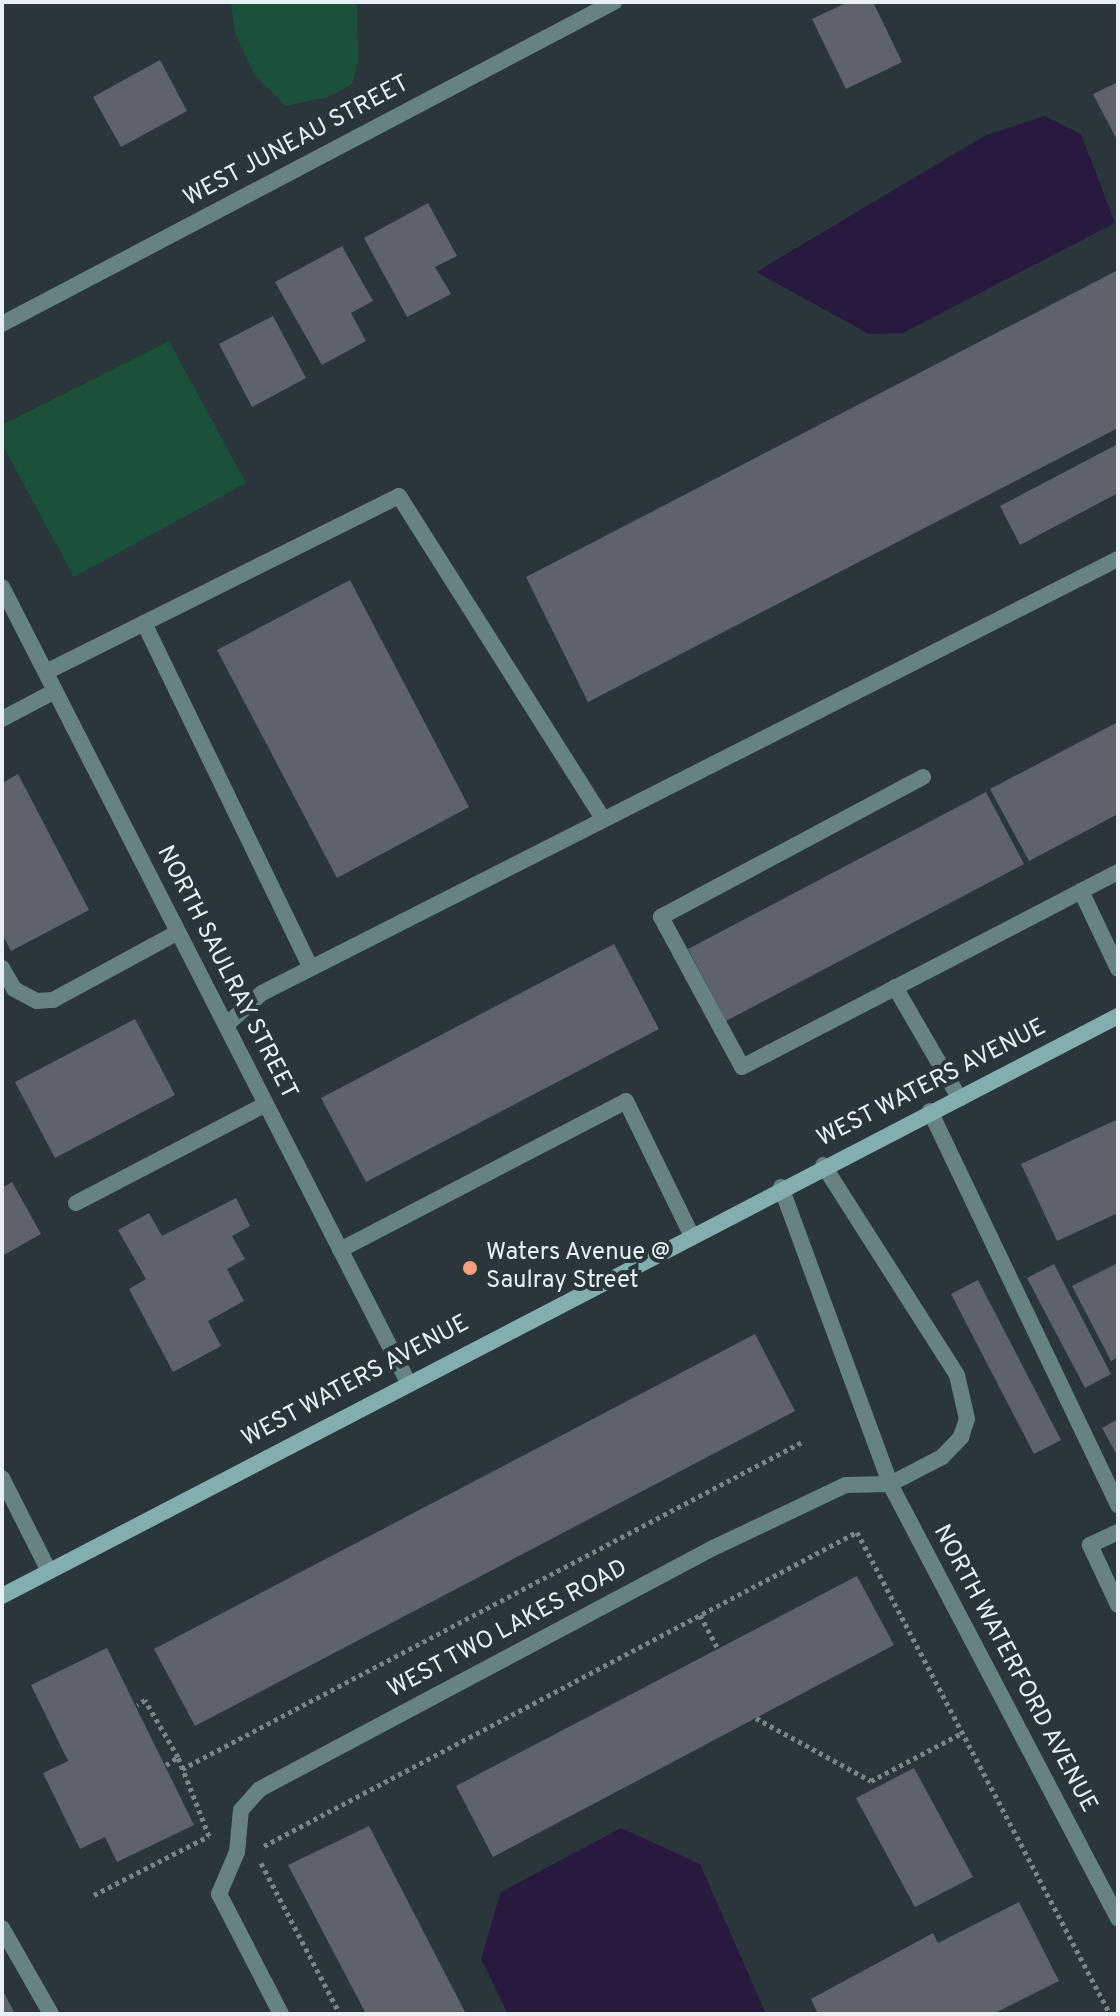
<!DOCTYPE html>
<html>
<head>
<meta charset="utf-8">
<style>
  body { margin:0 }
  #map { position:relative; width:1120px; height:2016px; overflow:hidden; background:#2a363c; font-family:Overpass,sans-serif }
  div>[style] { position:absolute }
  .green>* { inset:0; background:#1b503b }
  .water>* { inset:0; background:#28193e }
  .building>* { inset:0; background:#5d626d }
  .path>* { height:5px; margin-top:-2.5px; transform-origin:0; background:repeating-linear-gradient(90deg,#7a8489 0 4px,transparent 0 8px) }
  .service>* { height:16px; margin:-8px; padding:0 8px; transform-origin:8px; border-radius:8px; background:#678283 }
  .minor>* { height:16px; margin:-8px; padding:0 8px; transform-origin:8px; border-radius:8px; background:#678283 }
  .secondary>* { height:16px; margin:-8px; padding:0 8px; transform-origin:8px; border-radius:8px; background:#83aeaf }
  .dots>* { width:22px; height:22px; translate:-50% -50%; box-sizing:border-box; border:4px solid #2a363c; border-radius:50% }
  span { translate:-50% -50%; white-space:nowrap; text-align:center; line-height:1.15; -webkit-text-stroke:8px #2a363c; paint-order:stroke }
  .street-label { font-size:24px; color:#e8f0f4 }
  .poi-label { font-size:24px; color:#e8f0f4 }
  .left { translate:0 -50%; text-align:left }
  .frame { position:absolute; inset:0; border:4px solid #e8f0f4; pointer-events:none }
</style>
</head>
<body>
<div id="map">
  <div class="green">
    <i style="clip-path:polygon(231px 2px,357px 2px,358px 63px,352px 84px,328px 97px,286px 106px,255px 76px,235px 33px)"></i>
    <i style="clip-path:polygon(169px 341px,246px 483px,74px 577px,2px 444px,2px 425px)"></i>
  </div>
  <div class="water">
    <i style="clip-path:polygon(1045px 116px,1081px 134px,1115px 223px,903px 333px,869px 334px,756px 272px,986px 135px)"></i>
    <i style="clip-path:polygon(621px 1828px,700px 1864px,766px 2014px,508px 2014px,481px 1959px,501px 1892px)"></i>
  </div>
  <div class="building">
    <i style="clip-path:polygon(848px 2px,873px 2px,902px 62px,846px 89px,812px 19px)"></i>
    <i style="clip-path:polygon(160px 60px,187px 111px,121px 147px,93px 97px)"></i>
    <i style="clip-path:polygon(1118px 82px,1118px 142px,1093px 94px)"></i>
    <i style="clip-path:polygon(428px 203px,457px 256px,435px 267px,451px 294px,407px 317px,364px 238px)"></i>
    <i style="clip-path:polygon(342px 246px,373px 301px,351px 313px,366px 341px,322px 365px,275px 282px)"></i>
    <i style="clip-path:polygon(1118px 270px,1118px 428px,588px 702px,526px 577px)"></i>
    <i style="clip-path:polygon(273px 316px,306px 378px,252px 407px,219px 344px)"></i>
    <i style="clip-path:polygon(1118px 444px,1118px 493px,1020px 545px,1000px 506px)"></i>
    <i style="clip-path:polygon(350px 580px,469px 807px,337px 878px,217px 650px)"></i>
    <i style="clip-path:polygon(1118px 722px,1118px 814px,1029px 861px,990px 789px)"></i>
    <i style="clip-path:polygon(18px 774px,89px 910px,11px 951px,2px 934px,2px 783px)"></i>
    <i style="clip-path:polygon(986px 792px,1024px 864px,726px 1021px,688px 949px)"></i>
    <i style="clip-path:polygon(614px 944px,659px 1029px,366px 1182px,321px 1098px)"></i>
    <i style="clip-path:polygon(135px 1019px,175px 1095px,55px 1158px,15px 1082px)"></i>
    <i style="clip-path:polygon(1118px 1119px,1118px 1213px,1057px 1241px,1021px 1164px)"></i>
    <i style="clip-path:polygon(12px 1182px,41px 1234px,2px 1256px,2px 1188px)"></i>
    <i style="clip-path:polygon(236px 1198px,250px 1226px,232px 1236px,245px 1259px,227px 1269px,244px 1301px,208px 1321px,221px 1346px,173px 1372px,129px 1289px,146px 1279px,118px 1230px,149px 1213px,162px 1236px)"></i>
    <i style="clip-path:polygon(1118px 1263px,1118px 1357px,1111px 1361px,1072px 1286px)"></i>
    <i style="clip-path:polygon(1054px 1264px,1111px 1374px,1085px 1388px,1027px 1278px)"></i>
    <i style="clip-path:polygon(978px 1280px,1061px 1440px,1034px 1454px,951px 1294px)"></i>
    <i style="clip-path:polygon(755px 1334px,795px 1411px,195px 1726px,154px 1649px)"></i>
    <i style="clip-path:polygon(1118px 1419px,1118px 1457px,1102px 1428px)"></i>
    <i style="clip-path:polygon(857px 1576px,894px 1645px,493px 1857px,456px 1786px)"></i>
    <i style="clip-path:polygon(107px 1648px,194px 1825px,117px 1862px,105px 1837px,80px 1849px,43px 1773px,68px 1761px,31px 1685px)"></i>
    <i style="clip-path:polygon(914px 1768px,973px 1877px,915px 1907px,856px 1798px)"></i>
    <i style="clip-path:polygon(369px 1826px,466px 2014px,366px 2014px,288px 1865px)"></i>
    <i style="clip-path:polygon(1019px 1902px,1059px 1981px,993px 2014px,818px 2014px,811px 1999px,933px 1933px,938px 1943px)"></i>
    <i style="clip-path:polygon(2px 1989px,14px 2012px,11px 2014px,2px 2014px)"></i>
  </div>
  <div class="path">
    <i style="left:700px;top:1615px;width:38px;rotate:62deg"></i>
    <i style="left:756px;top:1718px;width:131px;rotate:28.7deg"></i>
    <i style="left:871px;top:1781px;width:103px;rotate:-27.8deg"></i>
    <i style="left:166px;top:1765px;width:14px;rotate:-34deg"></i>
    <i style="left:182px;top:1769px;width:701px;rotate:-27.81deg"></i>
    <i style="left:264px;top:1846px;width:671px;rotate:-27.9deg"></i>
    <i style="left:857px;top:1532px;width:544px;rotate:62.31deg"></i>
    <i style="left:261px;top:1863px;width:170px;rotate:62.4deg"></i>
    <i style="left:94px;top:1895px;width:129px;rotate:-27.2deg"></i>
    <i style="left:209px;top:1836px;width:85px;rotate:-111.4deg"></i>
    <i style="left:178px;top:1757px;width:66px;rotate:-120.1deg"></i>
    <i style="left:145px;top:1700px;width:9px;rotate:148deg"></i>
  </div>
  <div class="service">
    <i style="left:144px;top:623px;width:383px;rotate:64.2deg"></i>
    <i style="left:46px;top:672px;width:394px;rotate:-26.5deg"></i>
    <i style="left:399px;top:496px;width:380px;rotate:57.7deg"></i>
    <i style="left:2px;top:719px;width:60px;rotate:-27.8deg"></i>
    <i style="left:923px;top:777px;width:297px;rotate:151.9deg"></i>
    <i style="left:661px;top:917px;width:170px;rotate:61.6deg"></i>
    <i style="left:742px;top:1067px;width:382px;rotate:-27.4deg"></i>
    <i style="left:1081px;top:891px;width:86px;rotate:64.6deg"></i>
    <i style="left:1081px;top:891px;width:42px;rotate:-27.2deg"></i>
    <i style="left:2px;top:968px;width:24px;rotate:60deg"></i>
    <i style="left:14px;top:989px;width:26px;rotate:28deg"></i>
    <i style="left:37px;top:1001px;width:16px;rotate:-4deg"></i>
    <i style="left:53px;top:1000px;width:142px;rotate:-28.5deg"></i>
    <i style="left:895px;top:987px;width:129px;rotate:59.9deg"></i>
    <i style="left:226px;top:1025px;width:48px;rotate:-41.6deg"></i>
    <i style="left:262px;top:993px;width:960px;rotate:-26.89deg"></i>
    <i style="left:930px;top:1111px;width:437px;rotate:64.5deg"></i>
    <i style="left:76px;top:1203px;width:214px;rotate:-27.5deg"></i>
    <i style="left:340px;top:1250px;width:322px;rotate:-27.5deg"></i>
    <i style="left:626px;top:1101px;width:148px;rotate:64deg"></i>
    <i style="left:2px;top:1478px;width:104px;rotate:63.2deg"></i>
    <i style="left:1118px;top:1532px;width:31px;rotate:155deg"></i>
    <i style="left:1090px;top:1545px;width:66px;rotate:65deg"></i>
  </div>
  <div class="minor">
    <i style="left:2px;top:324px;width:692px;rotate:-27.75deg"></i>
    <i style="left:2px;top:587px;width:893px;rotate:62.95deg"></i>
    <i style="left:781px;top:1187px;width:316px;rotate:69.8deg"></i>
    <i style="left:890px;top:1484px;width:491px;rotate:62.3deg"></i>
    <i style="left:2px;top:1928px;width:99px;rotate:60.3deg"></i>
    <i style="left:281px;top:2014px;width:135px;rotate:-117.3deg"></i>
    <i style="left:219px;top:1894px;width:46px;rotate:-66.8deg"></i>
    <i style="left:237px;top:1852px;width:42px;rotate:-84.6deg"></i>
    <i style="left:241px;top:1810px;width:28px;rotate:-48deg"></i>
    <i style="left:260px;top:1789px;width:511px;rotate:-28.02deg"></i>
    <i style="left:711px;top:1549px;width:149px;rotate:-25.4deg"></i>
    <i style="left:846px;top:1485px;width:44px;rotate:-1.3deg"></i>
    <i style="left:890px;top:1484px;width:59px;rotate:-27.4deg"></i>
    <i style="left:942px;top:1457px;width:28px;rotate:-46deg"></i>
    <i style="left:961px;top:1437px;width:19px;rotate:-72deg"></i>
    <i style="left:967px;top:1419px;width:45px;rotate:-102.8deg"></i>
    <i style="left:957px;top:1375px;width:249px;rotate:-122.5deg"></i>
  </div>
  <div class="secondary">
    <i style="left:2px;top:1596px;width:1258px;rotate:-27.46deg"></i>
  </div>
  <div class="dots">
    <i style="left:470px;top:1268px;background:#f2a080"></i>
  </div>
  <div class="street-label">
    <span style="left:297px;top:142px;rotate:-28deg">WEST JUNEAU STREET</span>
    <span style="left:226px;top:973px;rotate:63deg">NORTH SAULRAY STREET</span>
    <span style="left:932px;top:1084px;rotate:-27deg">WEST WATERS AVENUE</span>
    <span style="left:356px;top:1382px;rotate:-28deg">WEST WATERS AVENUE</span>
    <span style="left:508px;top:1630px;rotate:-28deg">WEST TWO LAKES ROAD</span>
    <span style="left:1014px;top:1669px;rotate:62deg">NORTH WATERFORD AVENUE</span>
  </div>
  <div class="poi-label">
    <span class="left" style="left:486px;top:1268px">Waters Avenue @<br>Saulray Street</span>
  </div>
  <div class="frame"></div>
</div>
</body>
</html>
